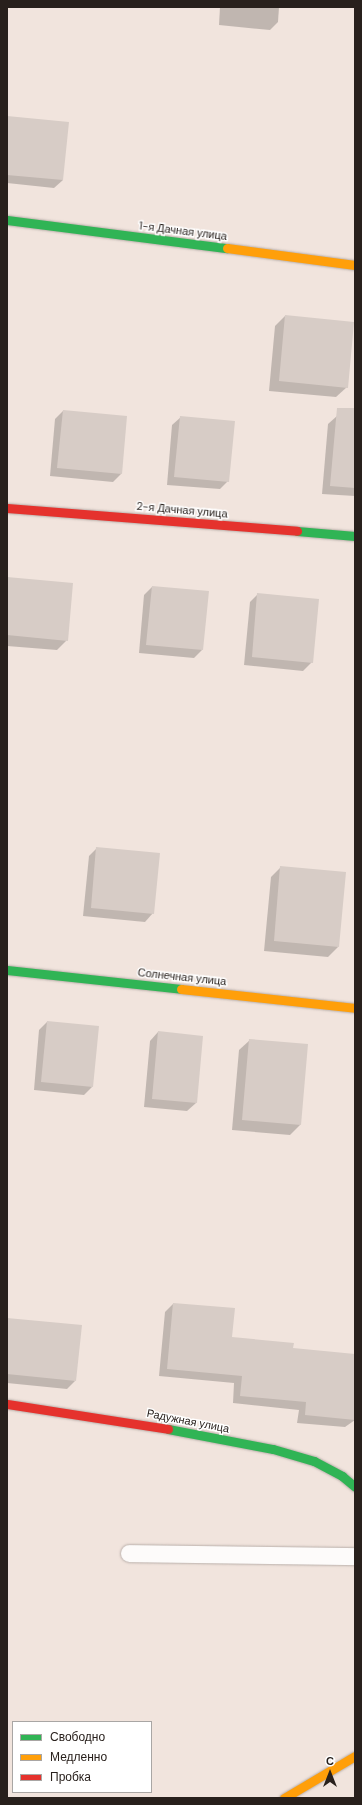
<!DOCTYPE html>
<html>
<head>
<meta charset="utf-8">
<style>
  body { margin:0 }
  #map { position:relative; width:362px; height:1805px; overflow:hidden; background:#f1e4dd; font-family:"DM Sans",sans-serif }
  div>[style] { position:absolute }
  .shadow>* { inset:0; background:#0003 }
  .building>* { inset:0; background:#d7ccc6 }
  .roads { filter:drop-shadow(0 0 1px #b9afaa) drop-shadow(0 0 1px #b9afaa) }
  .lane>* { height:17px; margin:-8.5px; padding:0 8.5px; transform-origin:8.5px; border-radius:8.5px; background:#fdfbfa }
  .fast>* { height:9px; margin:-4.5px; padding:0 4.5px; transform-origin:4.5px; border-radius:4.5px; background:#30b455 }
  .slow>* { height:9px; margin:-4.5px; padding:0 4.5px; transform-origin:4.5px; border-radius:4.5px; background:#ff9f0a }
  .jam>* { height:9px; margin:-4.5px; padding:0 4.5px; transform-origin:4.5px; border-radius:4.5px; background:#e5322d }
  span { translate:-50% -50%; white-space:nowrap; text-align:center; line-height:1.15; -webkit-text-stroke:3px #fff; paint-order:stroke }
  .street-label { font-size:11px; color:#28201c }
  .frame { position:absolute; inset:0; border:8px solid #28201c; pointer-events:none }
  .legend { position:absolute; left:12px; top:1721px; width:140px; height:72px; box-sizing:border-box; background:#fff; border:1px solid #a9a6a4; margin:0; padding:5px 7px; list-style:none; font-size:12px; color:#28201c }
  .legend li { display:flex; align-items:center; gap:8px; height:20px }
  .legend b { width:20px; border:1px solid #a9a6a4 }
  .north { position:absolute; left:310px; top:1753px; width:40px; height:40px; -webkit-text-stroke:3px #fff; paint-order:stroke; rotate:0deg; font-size:11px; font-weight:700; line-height:16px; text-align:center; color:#28201c }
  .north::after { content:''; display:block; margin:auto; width:14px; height:18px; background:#28201c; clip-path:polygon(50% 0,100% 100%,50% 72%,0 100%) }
</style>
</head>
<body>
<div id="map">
  <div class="shadow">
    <i style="clip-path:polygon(220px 7px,279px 7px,278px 22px,270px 30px,219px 25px)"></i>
    <i style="clip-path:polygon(7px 117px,63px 180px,54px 188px,7px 183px)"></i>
    <i style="clip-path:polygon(285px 316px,347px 387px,336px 397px,269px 391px,275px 326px)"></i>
    <i style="clip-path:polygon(63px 411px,126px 417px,121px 474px,113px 482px,50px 476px,55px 419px)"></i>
    <i style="clip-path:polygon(337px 416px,355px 418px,355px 496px,322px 494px,328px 424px)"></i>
    <i style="clip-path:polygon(181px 417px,228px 481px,220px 489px,167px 485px,172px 425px)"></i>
    <i style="clip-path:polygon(7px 578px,67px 640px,57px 650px,7px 646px)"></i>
    <i style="clip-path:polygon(152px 587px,202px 650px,194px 658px,139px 653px,144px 595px)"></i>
    <i style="clip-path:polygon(258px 594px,312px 662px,303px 671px,244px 665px,250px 602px)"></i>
    <i style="clip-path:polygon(97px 848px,153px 913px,145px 922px,83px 916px,89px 856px)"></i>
    <i style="clip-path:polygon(281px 867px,338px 947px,328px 957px,264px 951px,271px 877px)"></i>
    <i style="clip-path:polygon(47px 1022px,92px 1087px,84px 1095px,34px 1090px,39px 1030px)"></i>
    <i style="clip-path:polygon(158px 1032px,196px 1103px,187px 1111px,144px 1107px,150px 1041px)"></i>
    <i style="clip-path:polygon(250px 1040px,307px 1045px,300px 1125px,290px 1135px,232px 1130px,239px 1050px)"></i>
    <i style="clip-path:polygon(173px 1304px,231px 1338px,292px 1349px,355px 1355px,355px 1420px,345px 1427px,297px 1423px,299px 1410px,233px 1403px,234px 1383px,159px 1376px,165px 1312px)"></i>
    <i style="clip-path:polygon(7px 1319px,75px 1381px,67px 1389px,7px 1383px)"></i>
  </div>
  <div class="building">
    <i style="clip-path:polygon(7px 116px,69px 122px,63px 180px,7px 175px)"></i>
    <i style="clip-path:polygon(285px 315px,354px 322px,348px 388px,279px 381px)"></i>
    <i style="clip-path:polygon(337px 408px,355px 408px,355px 488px,330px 486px)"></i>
    <i style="clip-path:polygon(63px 410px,127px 416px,122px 474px,57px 468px)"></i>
    <i style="clip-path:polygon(180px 416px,235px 421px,229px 482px,174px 477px)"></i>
    <i style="clip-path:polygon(7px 577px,73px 583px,68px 641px,7px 635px)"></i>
    <i style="clip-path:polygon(152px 586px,209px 591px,203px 650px,146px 645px)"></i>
    <i style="clip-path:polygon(257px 593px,319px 599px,313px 663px,252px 657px)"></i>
    <i style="clip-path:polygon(96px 847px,160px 853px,154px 914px,91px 908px)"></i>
    <i style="clip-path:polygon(280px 866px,346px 872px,339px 947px,274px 941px)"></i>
    <i style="clip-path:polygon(47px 1021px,99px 1026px,93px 1087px,41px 1082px)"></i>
    <i style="clip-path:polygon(158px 1031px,203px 1036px,197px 1103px,152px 1099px)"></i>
    <i style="clip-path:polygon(249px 1039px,308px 1044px,301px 1125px,242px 1120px)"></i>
    <i style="clip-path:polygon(173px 1303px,235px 1308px,232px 1337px,294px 1343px,293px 1348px,355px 1354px,355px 1420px,305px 1415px,306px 1402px,240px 1396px,242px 1376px,167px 1369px)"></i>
    <i style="clip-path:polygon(7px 1318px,82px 1325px,76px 1381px,7px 1374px)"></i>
  </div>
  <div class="roads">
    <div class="lane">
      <i style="left:129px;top:1553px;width:226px;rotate:0.8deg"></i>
    </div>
    <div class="fast">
      <i style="left:7px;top:220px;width:222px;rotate:7.3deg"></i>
      <i style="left:297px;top:531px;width:58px;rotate:4.9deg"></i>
      <i style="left:7px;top:970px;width:175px;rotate:6.2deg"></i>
      <i style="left:168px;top:1429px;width:107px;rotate:10.8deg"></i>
      <i style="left:273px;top:1449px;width:43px;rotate:16.3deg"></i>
      <i style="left:314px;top:1461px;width:32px;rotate:28deg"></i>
      <i style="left:342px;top:1476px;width:17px;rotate:40deg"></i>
    </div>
    <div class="slow">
      <i style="left:227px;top:248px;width:129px;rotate:7.6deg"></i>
      <i style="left:181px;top:989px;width:175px;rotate:6.2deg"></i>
      <i style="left:284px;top:1798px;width:82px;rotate:-30.6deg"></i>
    </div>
    <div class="jam">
      <i style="left:7px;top:508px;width:291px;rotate:4.5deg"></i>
      <i style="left:7px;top:1404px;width:163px;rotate:8.8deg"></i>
    </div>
  </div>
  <div class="street-label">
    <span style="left:183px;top:231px;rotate:7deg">1-я Дачная улица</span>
    <span style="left:182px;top:510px;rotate:5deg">2-я Дачная улица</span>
    <span style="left:182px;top:977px;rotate:6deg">Солнечная улица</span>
    <span style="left:188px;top:1421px;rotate:11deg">Радужная улица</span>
  </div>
  <div class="frame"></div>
  <ul class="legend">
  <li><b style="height:5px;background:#30b455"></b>Свободно</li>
  <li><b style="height:5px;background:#ff9f0a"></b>Медленно</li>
  <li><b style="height:5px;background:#e5322d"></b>Пробка</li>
  </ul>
  <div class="north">С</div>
</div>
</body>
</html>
